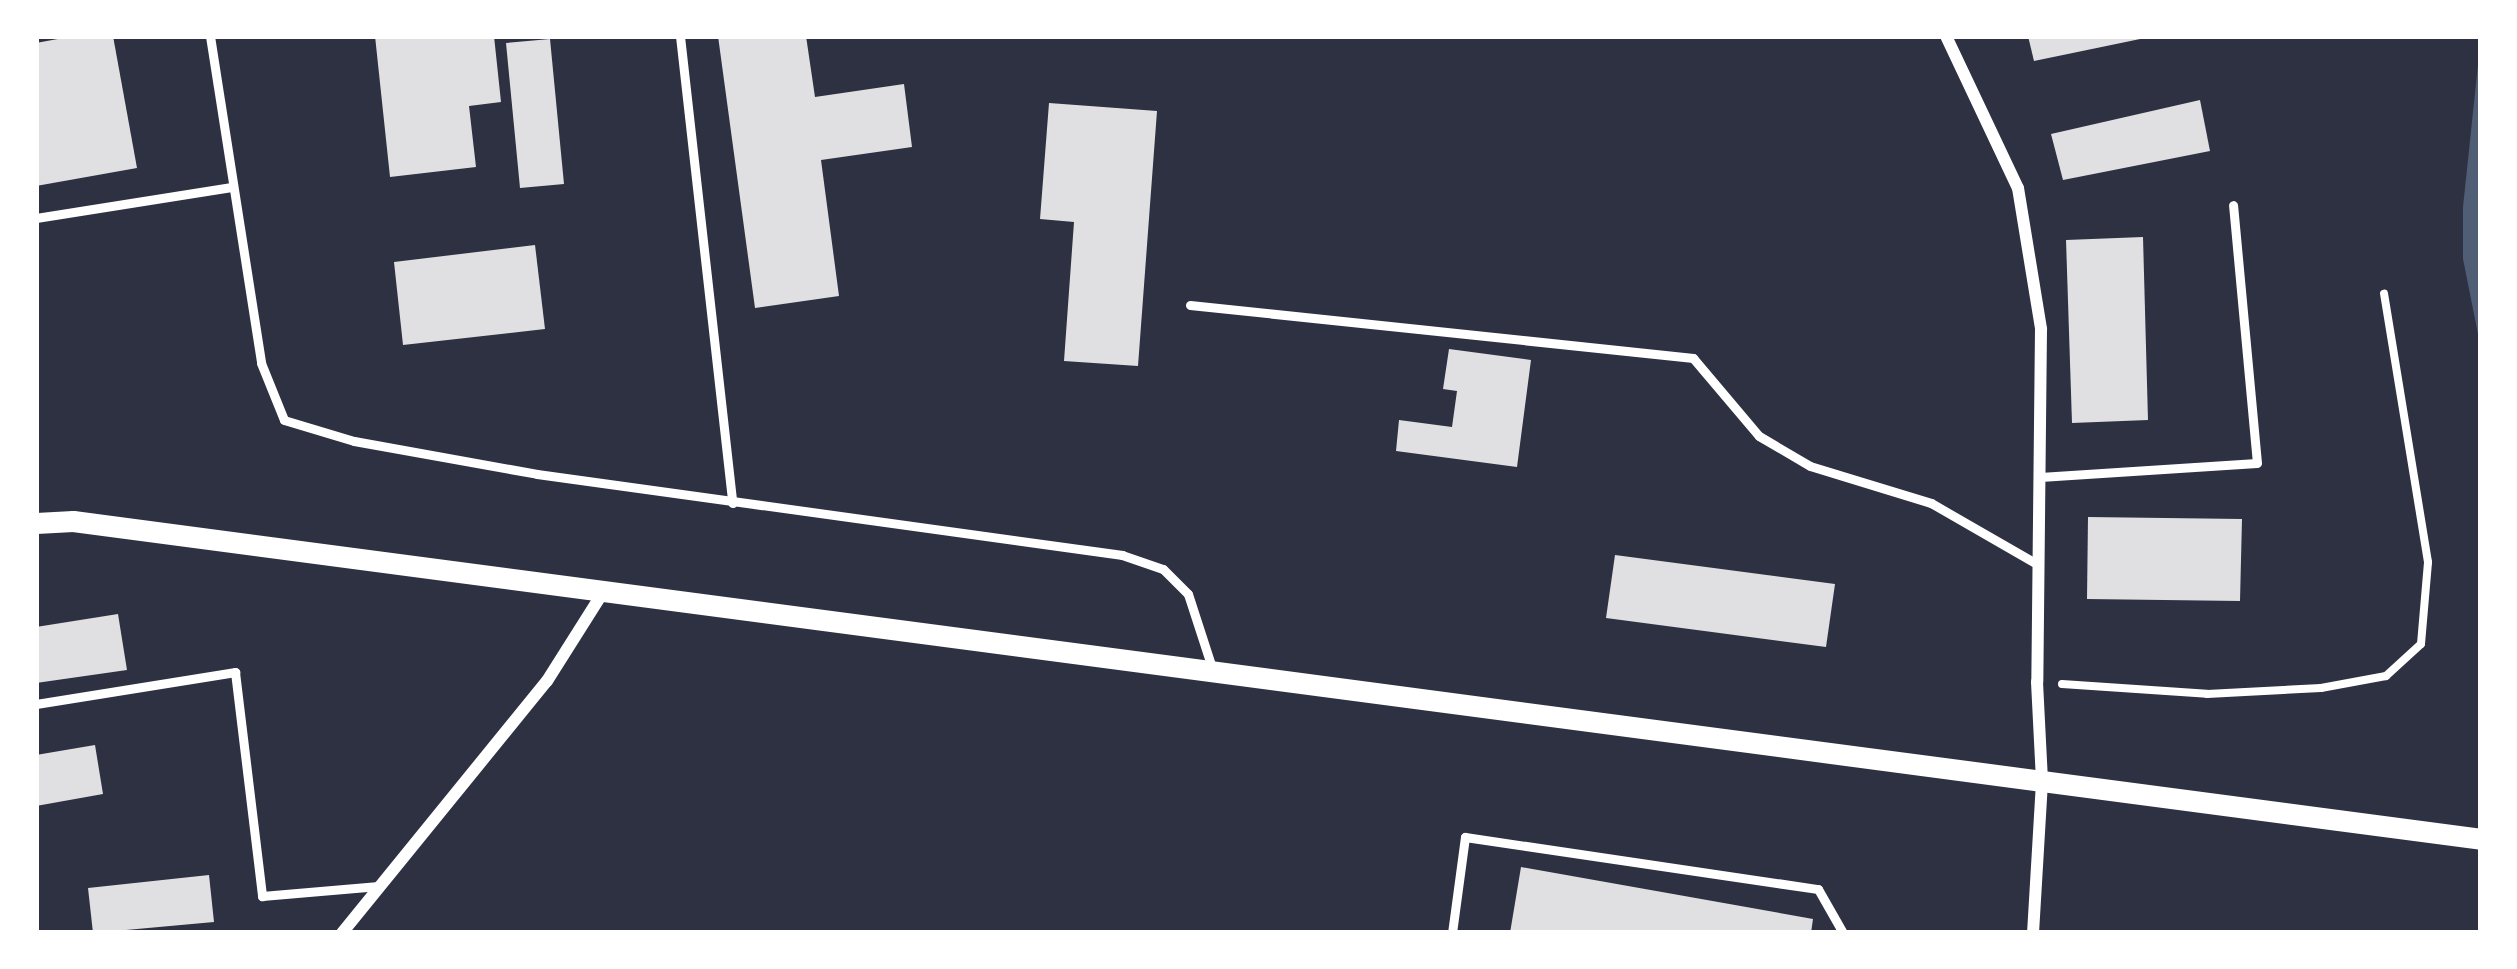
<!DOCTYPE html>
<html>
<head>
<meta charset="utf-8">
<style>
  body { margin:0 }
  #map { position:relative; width:2517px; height:969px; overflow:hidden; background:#2d3142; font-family:"Work Sans",sans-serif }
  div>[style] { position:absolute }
  .water>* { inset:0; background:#4f5d75 }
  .building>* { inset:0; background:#e0e0e3 }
  .path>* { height:8px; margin:-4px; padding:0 4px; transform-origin:4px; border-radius:4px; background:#fff }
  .service>* { height:9px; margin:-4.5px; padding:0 4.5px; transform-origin:4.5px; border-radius:4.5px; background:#fff }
  .minor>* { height:12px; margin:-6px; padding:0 6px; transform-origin:6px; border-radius:6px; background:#fff }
  .tertiary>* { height:21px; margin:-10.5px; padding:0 10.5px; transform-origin:10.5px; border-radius:10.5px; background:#fff }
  span { translate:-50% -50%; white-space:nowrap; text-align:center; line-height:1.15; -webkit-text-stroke:9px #fff; paint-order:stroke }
  .frame { position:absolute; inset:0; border:39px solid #fff; pointer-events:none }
</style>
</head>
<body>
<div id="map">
  <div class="water">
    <i style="clip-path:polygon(2481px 36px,2481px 349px,2463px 259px,2463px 207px)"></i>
  </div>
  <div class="building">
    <i style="clip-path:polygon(74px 36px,113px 36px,137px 168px,36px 186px,36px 43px)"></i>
    <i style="clip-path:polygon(375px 36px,494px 36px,501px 102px,469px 106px,476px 167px,390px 177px)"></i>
    <i style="clip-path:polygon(718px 36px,806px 36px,815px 97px,904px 84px,912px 147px,821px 160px,839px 296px,755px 308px)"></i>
    <i style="clip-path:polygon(2028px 36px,2145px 36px,2145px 38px,2034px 61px)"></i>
    <i style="clip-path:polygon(550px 39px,564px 184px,520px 188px,506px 43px)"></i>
    <i style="clip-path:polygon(2200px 100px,2210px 151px,2063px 180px,2051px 134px)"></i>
    <i style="clip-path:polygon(1049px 103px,1157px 111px,1138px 366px,1064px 361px,1074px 222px,1040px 219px)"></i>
    <i style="clip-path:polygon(2143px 237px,2148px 420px,2072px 423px,2066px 240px)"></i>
    <i style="clip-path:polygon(535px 245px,545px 329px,403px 345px,394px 262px)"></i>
    <i style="clip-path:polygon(1449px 349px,1531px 360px,1517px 467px,1396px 451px,1399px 420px,1452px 427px,1457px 391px,1443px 389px)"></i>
    <i style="clip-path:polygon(2088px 517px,2242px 519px,2240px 601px,2087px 599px)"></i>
    <i style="clip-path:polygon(1615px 555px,1835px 584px,1826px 647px,1606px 618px)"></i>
    <i style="clip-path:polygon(118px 614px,127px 670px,36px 683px,36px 627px)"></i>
    <i style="clip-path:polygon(95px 745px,103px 794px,36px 806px,36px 755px)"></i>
    <i style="clip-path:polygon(1521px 867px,1813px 919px,1811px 933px,1510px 933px)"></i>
    <i style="clip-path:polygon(209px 875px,214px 922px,93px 933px,88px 888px)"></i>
  </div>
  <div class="path">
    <i style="left:2062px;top:684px;width:145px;rotate:3.9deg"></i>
    <i style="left:2207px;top:694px;width:114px;rotate:-3deg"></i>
    <i style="left:2321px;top:688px;width:66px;rotate:-10.5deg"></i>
    <i style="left:2386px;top:676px;width:47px;rotate:-42.4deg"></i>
    <i style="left:2421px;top:644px;width:82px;rotate:-85.1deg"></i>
    <i style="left:2428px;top:562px;width:272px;rotate:-99.3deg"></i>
  </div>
  <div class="service">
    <i style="left:210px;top:36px;width:331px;rotate:81.1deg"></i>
    <i style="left:261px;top:363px;width:61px;rotate:68deg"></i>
    <i style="left:284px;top:420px;width:73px;rotate:16.7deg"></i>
    <i style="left:354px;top:441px;width:186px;rotate:10.2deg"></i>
    <i style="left:537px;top:474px;width:591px;rotate:7.88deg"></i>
    <i style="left:1122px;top:555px;width:43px;rotate:18.9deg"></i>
    <i style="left:1163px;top:569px;width:35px;rotate:45deg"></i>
    <i style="left:1188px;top:594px;width:78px;rotate:72deg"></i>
    <i style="left:680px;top:36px;width:470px;rotate:83.6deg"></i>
    <i style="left:36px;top:218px;width:198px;rotate:-9deg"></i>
    <i style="left:1190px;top:305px;width:506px;rotate:6.01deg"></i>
    <i style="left:1693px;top:358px;width:102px;rotate:49.8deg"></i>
    <i style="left:1759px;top:436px;width:59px;rotate:30.5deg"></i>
    <i style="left:1810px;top:466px;width:127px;rotate:17deg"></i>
    <i style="left:1931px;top:503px;width:122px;rotate:29.9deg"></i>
    <i style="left:2040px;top:477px;width:217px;rotate:-3.7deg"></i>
    <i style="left:2257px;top:463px;width:259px;rotate:-95.3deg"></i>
    <i style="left:36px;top:704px;width:202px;rotate:-9.1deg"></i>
    <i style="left:235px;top:672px;width:226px;rotate:83.1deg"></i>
    <i style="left:262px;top:896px;width:117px;rotate:-4.9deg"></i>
    <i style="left:1452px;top:933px;width:97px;rotate:-82.3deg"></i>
    <i style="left:1465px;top:837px;width:357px;rotate:8.4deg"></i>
    <i style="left:1818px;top:889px;width:51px;rotate:60.4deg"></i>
  </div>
  <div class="minor">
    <i style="left:1946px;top:36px;width:168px;rotate:64.7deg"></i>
    <i style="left:2018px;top:188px;width:143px;rotate:80.7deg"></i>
    <i style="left:2041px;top:329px;width:353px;rotate:90.6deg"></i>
    <i style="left:2037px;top:682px;width:100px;rotate:87.1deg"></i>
    <i style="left:2042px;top:782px;width:151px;rotate:93.4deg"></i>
    <i style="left:342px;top:933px;width:325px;rotate:-50.9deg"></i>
    <i style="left:547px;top:681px;width:107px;rotate:-57.7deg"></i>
  </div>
  <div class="tertiary">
    <i style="left:36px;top:523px;width:37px;rotate:-3deg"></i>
    <i style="left:73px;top:521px;width:2429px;rotate:7.52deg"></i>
  </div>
  <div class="frame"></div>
</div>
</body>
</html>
